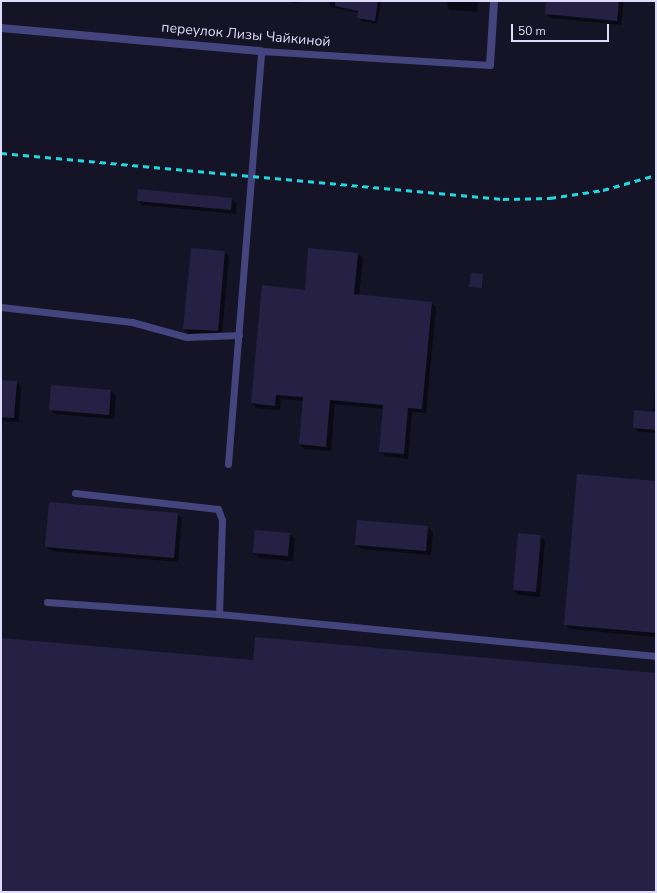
<!DOCTYPE html>
<html>
<head>
<meta charset="utf-8">
<style>
  body { margin:0 }
  #map { position:relative; width:657px; height:893px; overflow:hidden; background:#151326; font-family:"Nunito Sans",sans-serif }
  div>[style] { position:absolute }
  .shadow>* { inset:0; background:#0007 }
  .building>* { inset:0; background:#262144 }
  .lane>* { height:7px; margin:-3.5px; padding:0 3.5px; transform-origin:3.5px; border-radius:3.5px; background:#44457e }
  .street>* { height:8px; margin:-4px; padding:0 4px; transform-origin:4px; border-radius:4px; background:#44457e }
  .rail>* { height:3px; margin-top:-1.5px; transform-origin:0; background:repeating-linear-gradient(90deg,#21d9e1 0 6px,transparent 0 11px) }
  span { translate:-50% -50%; white-space:nowrap; text-align:center; line-height:1.15; -webkit-text-stroke:3.5px #151326; paint-order:stroke }
  .street-label { font-size:14px; color:#dedcfa }
  .frame { position:absolute; inset:0; border:2px solid #dedcfa; pointer-events:none }
  .scale { position:absolute; left:511px; top:24px; width:98px; height:18px; box-sizing:border-box; border:2px solid #dedcfa; border-top:0; padding-left:5px; font-size:12px; line-height:14px; white-space:nowrap; color:#dedcfa; -webkit-text-stroke:3px #151326; paint-order:stroke }
</style>
</head>
<body>
<div id="map">
  <div class="shadow">
    <i style="clip-path:polygon(283px 1px,300px 1px,299px 4px)"></i>
    <i style="clip-path:polygon(329px 1px,378px 1px,381px 4px,377px 24px,361px 21px,359px 13px,331px 7px)"></i>
    <i style="clip-path:polygon(446px 1px,478px 1px,477px 12px,449px 10px)"></i>
    <i style="clip-path:polygon(547px 1px,624px 1px,621px 25px,550px 18px,546px 13px)"></i>
    <i style="clip-path:polygon(232px 199px,237px 204px,236px 214px,142px 205px,138px 201px)"></i>
    <i style="clip-path:polygon(191px 249px,224px 252px,229px 256px,222px 335px,189px 334px,184px 329px)"></i>
    <i style="clip-path:polygon(358px 254px,363px 259px,359px 296px,431px 303px,436px 307px,426px 413px,412px 412px,408px 459px,385px 456px,380px 452px,384px 409px,335px 404px,331px 451px,304px 449px,300px 444px,304px 401px,281px 399px,280px 410px,256px 408px,252px 403px,306px 291px)"></i>
    <i style="clip-path:polygon(482px 275px,483px 288px,472px 287px,470px 286px)"></i>
    <i style="clip-path:polygon(656px 374px,656px 433px,639px 432px,634px 427px,653px 413px)"></i>
    <i style="clip-path:polygon(1px 381px,17px 382px,21px 387px,19px 422px,3px 421px,1px 444px)"></i>
    <i style="clip-path:polygon(111px 391px,116px 396px,114px 419px,55px 414px,50px 409px)"></i>
    <i style="clip-path:polygon(656px 482px,656px 637px,570px 629px,565px 625px)"></i>
    <i style="clip-path:polygon(177px 514px,182px 518px,178px 562px,51px 551px,46px 547px)"></i>
    <i style="clip-path:polygon(358px 521px,428px 527px,433px 532px,431px 555px,361px 549px,356px 545px)"></i>
    <i style="clip-path:polygon(256px 531px,290px 534px,295px 539px,293px 561px,259px 558px,254px 553px)"></i>
    <i style="clip-path:polygon(540px 536px,545px 541px,540px 597px,518px 595px,514px 590px)"></i>
  </div>
  <div class="building">
    <i style="clip-path:polygon(335px 1px,378px 1px,375px 21px,357px 18px,358px 11px,335px 6px)"></i>
    <i style="clip-path:polygon(546px 1px,619px 1px,617px 21px,545px 14px)"></i>
    <i style="clip-path:polygon(138px 189px,232px 198px,231px 210px,137px 201px)"></i>
    <i style="clip-path:polygon(191px 248px,225px 251px,218px 331px,183px 329px)"></i>
    <i style="clip-path:polygon(308px 248px,358px 253px,354px 294px,432px 302px,422px 409px,408px 408px,404px 454px,379px 452px,383px 405px,330px 400px,326px 447px,299px 444px,303px 397px,276px 395px,275px 406px,251px 403px,262px 285px,305px 290px)"></i>
    <i style="clip-path:polygon(471px 273px,483px 274px,482px 288px,469px 287px)"></i>
    <i style="clip-path:polygon(1px 380px,17px 381px,14px 418px,1px 417px)"></i>
    <i style="clip-path:polygon(51px 385px,111px 390px,109px 415px,49px 410px)"></i>
    <i style="clip-path:polygon(634px 410px,656px 412px,656px 430px,633px 428px)"></i>
    <i style="clip-path:polygon(577px 474px,656px 481px,656px 633px,564px 625px)"></i>
    <i style="clip-path:polygon(49px 502px,178px 513px,174px 558px,45px 547px)"></i>
    <i style="clip-path:polygon(357px 520px,428px 526px,426px 551px,355px 545px)"></i>
    <i style="clip-path:polygon(255px 530px,290px 533px,288px 556px,253px 553px)"></i>
    <i style="clip-path:polygon(518px 533px,541px 535px,536px 592px,513px 590px)"></i>
    <i style="clip-path:polygon(255px 637px,656px 673px,656px 892px,1px 892px,1px 638px,253px 660px)"></i>
  </div>
  <div class="lane">
    <i style="left:1px;top:307px;width:132px;rotate:6.5deg"></i>
    <i style="left:132px;top:322px;width:57px;rotate:15.3deg"></i>
    <i style="left:187px;top:337px;width:52px;rotate:-2.2deg"></i>
    <i style="left:228px;top:464px;width:414px;rotate:-85.4deg"></i>
    <i style="left:261px;top:51px;width:229px;rotate:3.5deg"></i>
    <i style="left:75px;top:493px;width:144px;rotate:6.4deg"></i>
    <i style="left:218px;top:509px;width:12px;rotate:70deg"></i>
    <i style="left:222px;top:520px;width:94px;rotate:91.8deg"></i>
    <i style="left:47px;top:602px;width:172px;rotate:4deg"></i>
    <i style="left:219px;top:614px;width:439px;rotate:5.5deg"></i>
  </div>
  <div class="street">
    <i style="left:1px;top:28px;width:261px;rotate:5.1deg"></i>
    <i style="left:490px;top:65px;width:64px;rotate:-86.4deg"></i>
  </div>
  <div class="rail">
    <i style="left:1px;top:153px;width:504px;rotate:5.24deg"></i>
    <i style="left:503px;top:199px;width:47px;rotate:-1.2deg"></i>
    <i style="left:550px;top:198px;width:54px;rotate:-8.6deg"></i>
    <i style="left:603px;top:190px;width:55px;rotate:-15.8deg"></i>
  </div>
  <div class="street-label">
    <span style="left:246px;top:35px;rotate:5deg">переулок Лизы Чайкиной</span>
  </div>
  <div class="frame"></div>
  <div class="scale">50 m</div>
</div>
</body>
</html>
